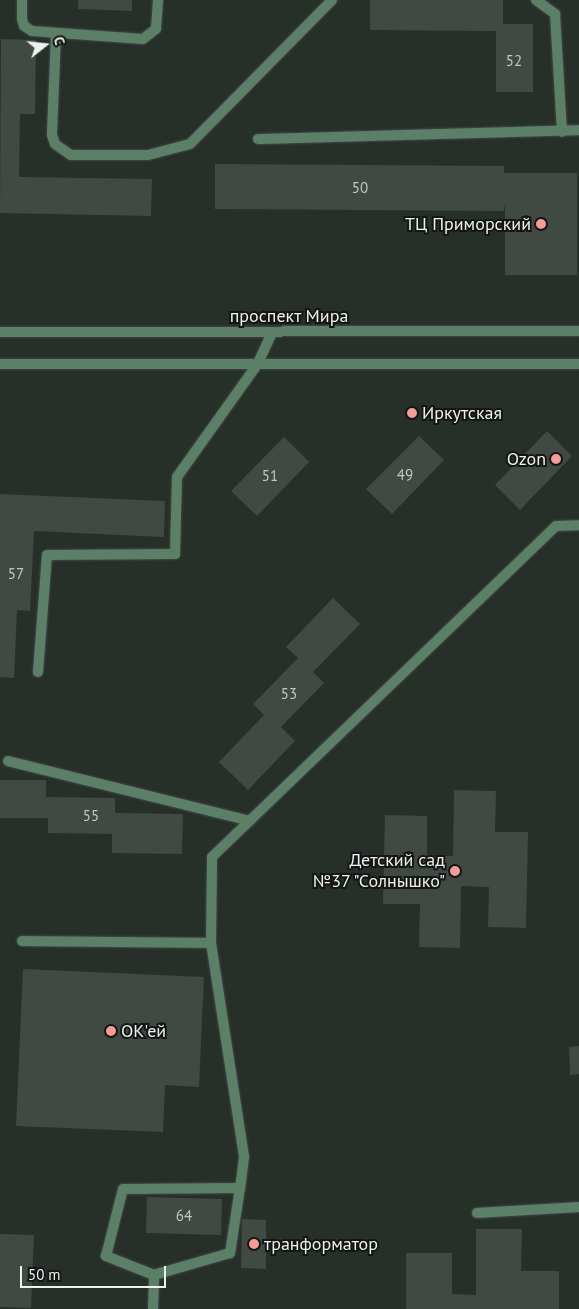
<!DOCTYPE html>
<html>
<head>
<meta charset="utf-8">
<style>
  body { margin:0 }
  #map { position:relative; width:579px; height:1309px; overflow:hidden; background:#272f29; font-family:"PT Sans",sans-serif }
  div>[style] { position:absolute }
  .building>* { inset:0; background:#414943 }
  .roads { filter:drop-shadow(0 0 1px #434a45) drop-shadow(0 0 1px #434a45) }
  .service>* { height:10px; margin:-5px; padding:0 5px; transform-origin:5px; border-radius:5px; background:#5b8067 }
  .tertiary>* { height:10px; margin:-5px; padding:0 5px; transform-origin:5px; border-radius:5px; background:#5b8067 }
  .dots>* { width:14px; height:14px; translate:-50% -50%; box-sizing:border-box; border:2px solid #131614; border-radius:50% }
  span { translate:-50% -50%; white-space:nowrap; text-align:center; line-height:1.15; -webkit-text-stroke:4px #131614; paint-order:stroke }
  .number-label { font-size:15px; color:#c1c7c3 }
  .number-label span { -webkit-text-stroke-width:0 }
  .poi-label { font-size:18px; color:#ecf1ee }
  .right { translate:-100% -50%; text-align:right }
  .left { translate:0 -50%; text-align:left }
  .street-label { font-size:18px; color:#ecf1ee }
  .north { position:absolute; left:20px; top:20px; width:50px; height:50px; -webkit-text-stroke:4px #131614; paint-order:stroke; rotate:74deg; font-size:14px; font-weight:700; line-height:20px; text-align:center; color:#ecf1ee }
  .north::after { content:''; display:block; margin:auto; width:18px; height:22px; background:#ecf1ee; clip-path:polygon(50% 0,100% 100%,50% 72%,0 100%) }
  .scale { position:absolute; left:20px; top:1266px; width:146px; height:22px; box-sizing:border-box; border:2px solid #ecf1ee; border-top:0; padding-left:6px; font-size:15px; line-height:18px; white-space:nowrap; color:#ecf1ee; -webkit-text-stroke:4px #131614; paint-order:stroke }
</style>
</head>
<body>
<div id="map">
  <div class="building">
    <i style="clip-path:polygon(78px 0,132px 0,132px 11px,78px 9px)"></i>
    <i style="clip-path:polygon(370px 0,503px 0,503px 24px,533px 24px,533px 92px,496px 92px,496px 31px,370px 30px)"></i>
    <i style="clip-path:polygon(1px 39px,36px 40px,35px 114px,20px 114px,19px 177px,152px 179px,151px 216px,0 213px)"></i>
    <i style="clip-path:polygon(215px 164px,504px 166px,504px 173px,577px 173px,577px 275px,505px 275px,505px 203px,504px 211px,215px 209px)"></i>
    <i style="clip-path:polygon(547px 431px,572px 456px,520px 510px,495px 485px)"></i>
    <i style="clip-path:polygon(419px 436px,444px 460px,392px 514px,366px 489px)"></i>
    <i style="clip-path:polygon(284px 437px,309px 462px,257px 516px,231px 491px)"></i>
    <i style="clip-path:polygon(0 494px,165px 501px,164px 537px,34px 531px,30px 611px,17px 610px,14px 678px,0 677px)"></i>
    <i style="clip-path:polygon(333px 598px,360px 624px,313px 672px,324px 683px,281px 727px,295px 741px,248px 790px,219px 762px,264px 715px,253px 704px,298px 658px,286px 647px)"></i>
    <i style="clip-path:polygon(0 780px,46px 780px,46px 797px,115px 798px,115px 813px,183px 814px,182px 854px,112px 853px,112px 834px,48px 833px,48px 818px,0 818px)"></i>
    <i style="clip-path:polygon(454px 790px,496px 791px,495px 832px,528px 832px,526px 928px,488px 927px,489px 887px,461px 886px,460px 948px,419px 947px,420px 904px,383px 904px,385px 815px,427px 816px,427px 856px,453px 856px)"></i>
    <i style="clip-path:polygon(23px 969px,204px 977px,199px 1087px,165px 1085px,163px 1132px,16px 1126px)"></i>
    <i style="clip-path:polygon(579px 1046px,579px 1074px,570px 1075px,569px 1047px)"></i>
    <i style="clip-path:polygon(147px 1197px,222px 1199px,221px 1235px,146px 1233px)"></i>
    <i style="clip-path:polygon(242px 1219px,266px 1220px,266px 1269px,241px 1268px)"></i>
    <i style="clip-path:polygon(476px 1229px,522px 1229px,521px 1271px,559px 1271px,559px 1309px,406px 1309px,406px 1253px,452px 1253px,452px 1294px,476px 1295px)"></i>
    <i style="clip-path:polygon(0 1234px,34px 1235px,31px 1308px,0 1307px)"></i>
  </div>
  <div class="roads">
    <div class="service">
      <i style="left:22px;top:0;width:19px;rotate:90deg"></i>
      <i style="left:22px;top:19px;width:7px;rotate:74deg"></i>
      <i style="left:24px;top:26px;width:9px;rotate:32deg"></i>
      <i style="left:32px;top:31px;width:111px;rotate:4.1deg"></i>
      <i style="left:143px;top:39px;width:16px;rotate:-38deg"></i>
      <i style="left:156px;top:29px;width:29px;rotate:-86deg"></i>
      <i style="left:536px;top:0;width:24px;rotate:36deg"></i>
      <i style="left:555px;top:14px;width:118px;rotate:86.6deg"></i>
      <i style="left:56px;top:34px;width:101px;rotate:92.3deg"></i>
      <i style="left:52px;top:135px;width:9px;rotate:72deg"></i>
      <i style="left:55px;top:144px;width:19px;rotate:35deg"></i>
      <i style="left:71px;top:155px;width:77px"></i>
      <i style="left:148px;top:155px;width:43px;rotate:-14.7deg"></i>
      <i style="left:190px;top:144px;width:202px;rotate:-45.4deg"></i>
      <i style="left:258px;top:139px;width:321px;rotate:-1.6deg"></i>
      <i style="left:38px;top:672px;width:117px;rotate:-85.6deg"></i>
      <i style="left:47px;top:555px;width:128px;rotate:-0.4deg"></i>
      <i style="left:175px;top:554px;width:77px;rotate:-88.5deg"></i>
      <i style="left:177px;top:477px;width:138px;rotate:-54.5deg"></i>
      <i style="left:257px;top:365px;width:35px;rotate:-65deg"></i>
      <i style="left:8px;top:761px;width:249px;rotate:13.9deg"></i>
      <i style="left:22px;top:941px;width:189px;rotate:0.6deg"></i>
      <i style="left:211px;top:943px;width:86px;rotate:-89.3deg"></i>
      <i style="left:212px;top:857px;width:477px;rotate:-43.9deg"></i>
      <i style="left:556px;top:526px;width:23px;rotate:-2deg"></i>
      <i style="left:211px;top:943px;width:217px;rotate:81.2deg"></i>
      <i style="left:244px;top:1157px;width:31px;rotate:97deg"></i>
      <i style="left:240px;top:1188px;width:66px;rotate:98.7deg"></i>
      <i style="left:230px;top:1253px;width:79px;rotate:163.9deg"></i>
      <i style="left:154px;top:1275px;width:52px;rotate:-158.4deg"></i>
      <i style="left:106px;top:1256px;width:69px;rotate:-75.8deg"></i>
      <i style="left:123px;top:1189px;width:117px;rotate:-0.5deg"></i>
      <i style="left:477px;top:1213px;width:102px;rotate:-3.4deg"></i>
      <i style="left:153px;top:1309px;width:34px;rotate:-88deg"></i>
    </div>
    <div class="tertiary">
      <i style="left:0;top:332px;width:579px;rotate:-0.1deg"></i>
      <i style="left:0;top:364px;width:579px"></i>
    </div>
  </div>
  <div class="dots">
    <i style="left:541px;top:224px;background:#f59c96"></i>
    <i style="left:412px;top:413px;background:#f59c96"></i>
    <i style="left:556px;top:459px;background:#f59c96"></i>
    <i style="left:455px;top:871px;background:#f59c96"></i>
    <i style="left:111px;top:1031px;background:#f59c96"></i>
    <i style="left:254px;top:1244px;background:#f59c96"></i>
  </div>
  <div class="number-label">
    <span style="left:514px;top:61px">52</span>
    <span style="left:360px;top:188px">50</span>
    <span style="left:405px;top:475px">49</span>
    <span style="left:270px;top:476px">51</span>
    <span style="left:16px;top:574px">57</span>
    <span style="left:289px;top:694px">53</span>
    <span style="left:91px;top:816px">55</span>
    <span style="left:184px;top:1216px">64</span>
  </div>
  <div class="poi-label">
    <span class="right" style="left:531px;top:224px">ТЦ Приморский</span>
    <span class="left" style="left:422px;top:413px">Иркутская</span>
    <span class="right" style="left:546px;top:459px">Ozon</span>
    <span class="right" style="left:445px;top:871px">Детский сад<br>№37 "Солнышко"</span>
    <span class="left" style="left:121px;top:1031px">ОК'ей</span>
    <span class="left" style="left:264px;top:1244px">транформатор</span>
  </div>
  <div class="street-label">
    <span style="left:289px;top:316px">проспект Мира</span>
  </div>
  <div class="north">С</div>
  <div class="scale">50 m</div>
</div>
</body>
</html>
